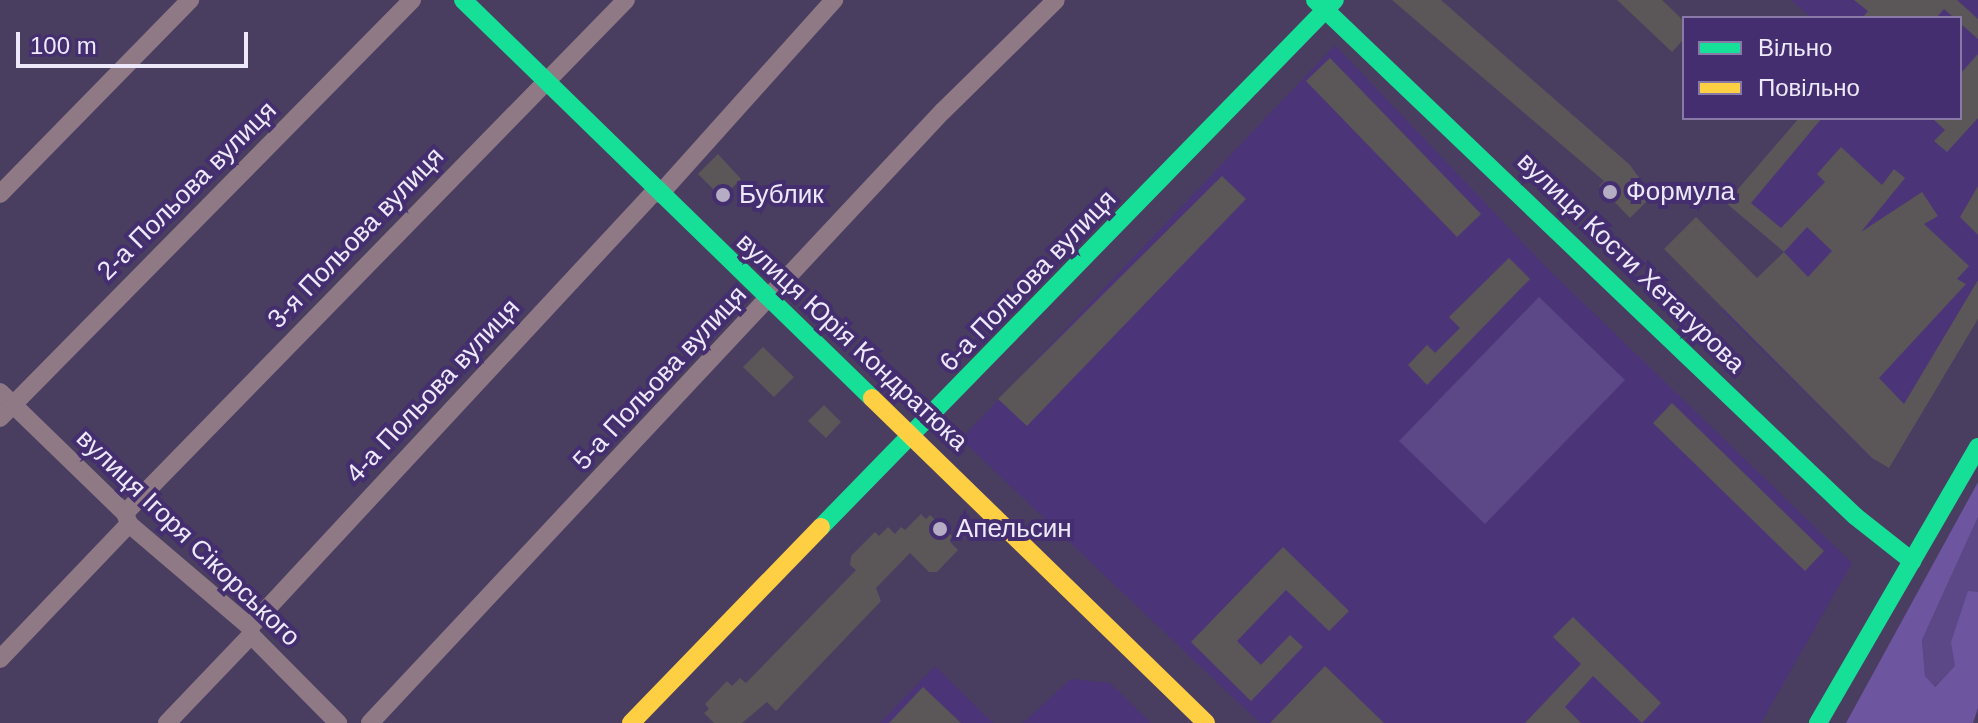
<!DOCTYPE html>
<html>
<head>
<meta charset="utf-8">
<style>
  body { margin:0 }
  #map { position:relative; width:1978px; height:723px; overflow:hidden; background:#493d60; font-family:Arial,sans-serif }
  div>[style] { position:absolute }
  .built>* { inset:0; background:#4c3478 }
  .green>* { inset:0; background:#5c4886 }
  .forest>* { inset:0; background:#6d55a0 }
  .building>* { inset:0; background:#5b5758 }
  .street>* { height:18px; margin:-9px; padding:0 9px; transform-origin:9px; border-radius:9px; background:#8e7985 }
  .fast>* { height:18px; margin:-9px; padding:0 9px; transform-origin:9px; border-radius:9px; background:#16e098 }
  .slow>* { height:18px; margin:-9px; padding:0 9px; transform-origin:9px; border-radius:9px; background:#ffcf43 }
  .dots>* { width:22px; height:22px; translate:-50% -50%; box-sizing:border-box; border:4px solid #442e6f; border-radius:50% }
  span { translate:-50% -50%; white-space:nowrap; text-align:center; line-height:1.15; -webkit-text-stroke:8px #442e6f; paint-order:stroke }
  .street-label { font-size:26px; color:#ede9fa }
  .poi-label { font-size:26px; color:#ede9fa }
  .left { translate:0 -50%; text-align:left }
  .legend { position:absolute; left:1682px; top:16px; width:280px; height:104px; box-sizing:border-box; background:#442e6f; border:2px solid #8879a7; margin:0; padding:10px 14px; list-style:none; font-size:24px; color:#ede9fa }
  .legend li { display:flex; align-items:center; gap:16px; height:40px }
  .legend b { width:40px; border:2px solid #8879a7 }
  .scale { position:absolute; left:16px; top:32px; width:232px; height:36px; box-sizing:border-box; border:4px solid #ede9fa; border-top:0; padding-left:10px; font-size:24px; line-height:28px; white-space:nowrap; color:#ede9fa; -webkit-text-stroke:6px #442e6f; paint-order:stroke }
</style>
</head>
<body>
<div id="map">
  <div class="built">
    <i style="clip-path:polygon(1791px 0,1978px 0,1978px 319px,1872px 458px,1723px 311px,1784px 252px,1726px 203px,1799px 118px,1960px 118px,1960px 18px,1812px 18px)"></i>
    <i style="clip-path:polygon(1335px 45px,1547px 268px,1852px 563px,1761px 723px,1260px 723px,961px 439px)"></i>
    <i style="clip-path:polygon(935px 666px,993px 723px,880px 723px)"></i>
    <i style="clip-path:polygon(1071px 679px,1110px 683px,1151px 723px,1023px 723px)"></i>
  </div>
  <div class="green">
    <i style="clip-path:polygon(1539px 297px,1625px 380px,1485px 524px,1399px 441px)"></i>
    <i style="clip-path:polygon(1978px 517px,1978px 592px,1968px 592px,1956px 666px,1934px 687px,1925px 676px,1922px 640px)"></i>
  </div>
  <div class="forest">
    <i style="clip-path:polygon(1978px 482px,1978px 517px,1922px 640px,1925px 676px,1935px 687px,1955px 666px,1951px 642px,1968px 591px,1978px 592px,1978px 708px,1973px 723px,1846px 723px)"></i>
  </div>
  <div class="building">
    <i style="clip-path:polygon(1392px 0,1441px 0,1630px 165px,1652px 196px,1630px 218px,1599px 186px,1604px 181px)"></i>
    <i style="clip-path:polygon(1617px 0,1662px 0,1684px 21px,1684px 39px,1672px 52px)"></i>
    <i style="clip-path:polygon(1854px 0,1957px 0,1978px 19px,1978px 39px,1944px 9px,1936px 18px,1862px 18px,1868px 11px)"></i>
    <i style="clip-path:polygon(1978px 54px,1978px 118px,1947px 152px,1934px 141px,1945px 130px,1932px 118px,1960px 118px,1960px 74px)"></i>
    <i style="clip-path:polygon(1330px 58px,1481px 214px,1457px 237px,1306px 81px)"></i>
    <i style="clip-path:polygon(evenodd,1799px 118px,1822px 118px,1751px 203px,1781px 228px,1825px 182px,1817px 174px,1841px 147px,1882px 185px,1894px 169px,1905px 178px,1861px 232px,1922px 192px,1938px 216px,1924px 224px,1969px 266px,1957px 279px,1966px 284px,1879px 378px,1904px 404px,1978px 280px,1978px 319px,1889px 468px,1872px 458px,1664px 249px,1696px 217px,1757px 278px,1784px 252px,1726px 203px,1799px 118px,1807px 227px,1832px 251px,1808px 277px,1784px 252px,1807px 227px)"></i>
    <i style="clip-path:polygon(718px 154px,741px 179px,722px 198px,698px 174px)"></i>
    <i style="clip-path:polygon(1222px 176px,1246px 199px,1027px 426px,998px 399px)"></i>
    <i style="clip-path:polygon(1978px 186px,1978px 235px,1960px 217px)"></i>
    <i style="clip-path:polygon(1509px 258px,1530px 279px,1427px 385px,1408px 365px,1427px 345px,1435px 353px,1460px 328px,1449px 317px)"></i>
    <i style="clip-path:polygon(763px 347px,794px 377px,774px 397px,743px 367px)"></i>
    <i style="clip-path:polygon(1672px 403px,1824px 551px,1805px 571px,1653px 423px)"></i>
    <i style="clip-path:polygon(824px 405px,841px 422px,826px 438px,808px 421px)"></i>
    <i style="clip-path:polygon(921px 514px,926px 519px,930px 515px,954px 538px,950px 542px,958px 550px,937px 572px,929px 572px,910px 553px,876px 588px,881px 601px,776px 711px,767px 702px,742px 723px,714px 723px,704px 713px,709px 709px,705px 704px,727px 681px,732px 686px,740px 678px,746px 683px,856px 570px,850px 565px,851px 556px,875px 532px,879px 536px,888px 527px,895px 534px,901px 527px,905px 530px)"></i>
    <i style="clip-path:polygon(1283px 547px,1349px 611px,1329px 631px,1286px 590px,1237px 641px,1261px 665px,1290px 635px,1303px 647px,1251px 701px,1191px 642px)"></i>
    <i style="clip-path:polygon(1573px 617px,1661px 703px,1642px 723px,1593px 676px,1565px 707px,1581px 723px,1525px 723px,1581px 664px,1553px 637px)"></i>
    <i style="clip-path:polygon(1325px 666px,1384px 723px,1270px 723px)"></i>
    <i style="clip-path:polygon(923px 687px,961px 723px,889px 723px)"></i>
  </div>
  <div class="street">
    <i style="left:0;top:194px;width:272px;rotate:-45.6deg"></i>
    <i style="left:660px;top:194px;width:261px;rotate:-48.1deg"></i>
    <i style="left:0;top:392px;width:174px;rotate:44.1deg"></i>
    <i style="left:125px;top:513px;width:12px;rotate:70deg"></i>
    <i style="left:129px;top:524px;width:159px;rotate:40.4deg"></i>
    <i style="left:250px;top:627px;width:8px;rotate:83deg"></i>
    <i style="left:251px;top:635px;width:124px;rotate:45.3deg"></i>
    <i style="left:0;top:418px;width:587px;rotate:-45.41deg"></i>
    <i style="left:125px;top:513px;width:717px;rotate:-45.68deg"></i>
    <i style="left:250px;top:627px;width:595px;rotate:-47.11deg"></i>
    <i style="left:0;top:659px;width:187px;rotate:-46.3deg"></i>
    <i style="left:167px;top:723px;width:122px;rotate:-46.3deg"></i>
    <i style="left:370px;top:723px;width:838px;rotate:-46.89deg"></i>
    <i style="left:943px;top:111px;width:158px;rotate:-44.5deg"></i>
  </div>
  <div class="fast">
    <i style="left:463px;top:0;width:571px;rotate:44.22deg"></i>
    <i style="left:1315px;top:0;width:747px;rotate:43.7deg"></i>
    <i style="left:1855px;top:516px;width:73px;rotate:38.3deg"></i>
    <i style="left:821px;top:527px;width:736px;rotate:-45.72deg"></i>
    <i style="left:1818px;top:723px;width:319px;rotate:-59.9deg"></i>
  </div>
  <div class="slow">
    <i style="left:872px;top:398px;width:466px;rotate:44.2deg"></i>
    <i style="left:631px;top:723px;width:273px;rotate:-45.9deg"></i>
  </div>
  <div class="dots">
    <i style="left:1610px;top:192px;background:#b4adc4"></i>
    <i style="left:723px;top:195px;background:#b4adc4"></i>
    <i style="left:940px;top:529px;background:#b4adc4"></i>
  </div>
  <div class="street-label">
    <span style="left:187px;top:191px;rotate:-45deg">2-а Польова вулиця</span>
    <span style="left:356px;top:238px;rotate:-46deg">3-я Польова вулиця</span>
    <span style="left:1631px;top:263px;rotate:44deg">вулиця Кости Хетагурова</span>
    <span style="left:1028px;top:281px;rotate:-46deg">6-а Польова вулиця</span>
    <span style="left:852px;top:342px;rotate:43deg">вулиця Юрія Кондратюка</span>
    <span style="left:660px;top:378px;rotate:-47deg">5-а Польова вулиця</span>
    <span style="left:433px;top:391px;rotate:-47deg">4-а Польова вулиця</span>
    <span style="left:188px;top:538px;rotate:44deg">вулиця Ігоря Сікорського</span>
  </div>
  <div class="poi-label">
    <span class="left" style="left:1626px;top:192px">Формула</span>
    <span class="left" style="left:739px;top:195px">Бублик</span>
    <span class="left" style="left:956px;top:529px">Апельсин</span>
  </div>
  <ul class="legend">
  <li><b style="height:10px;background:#16e098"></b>Вільно</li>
  <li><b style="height:10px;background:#ffcf43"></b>Повільно</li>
  </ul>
  <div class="scale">100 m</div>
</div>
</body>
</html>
